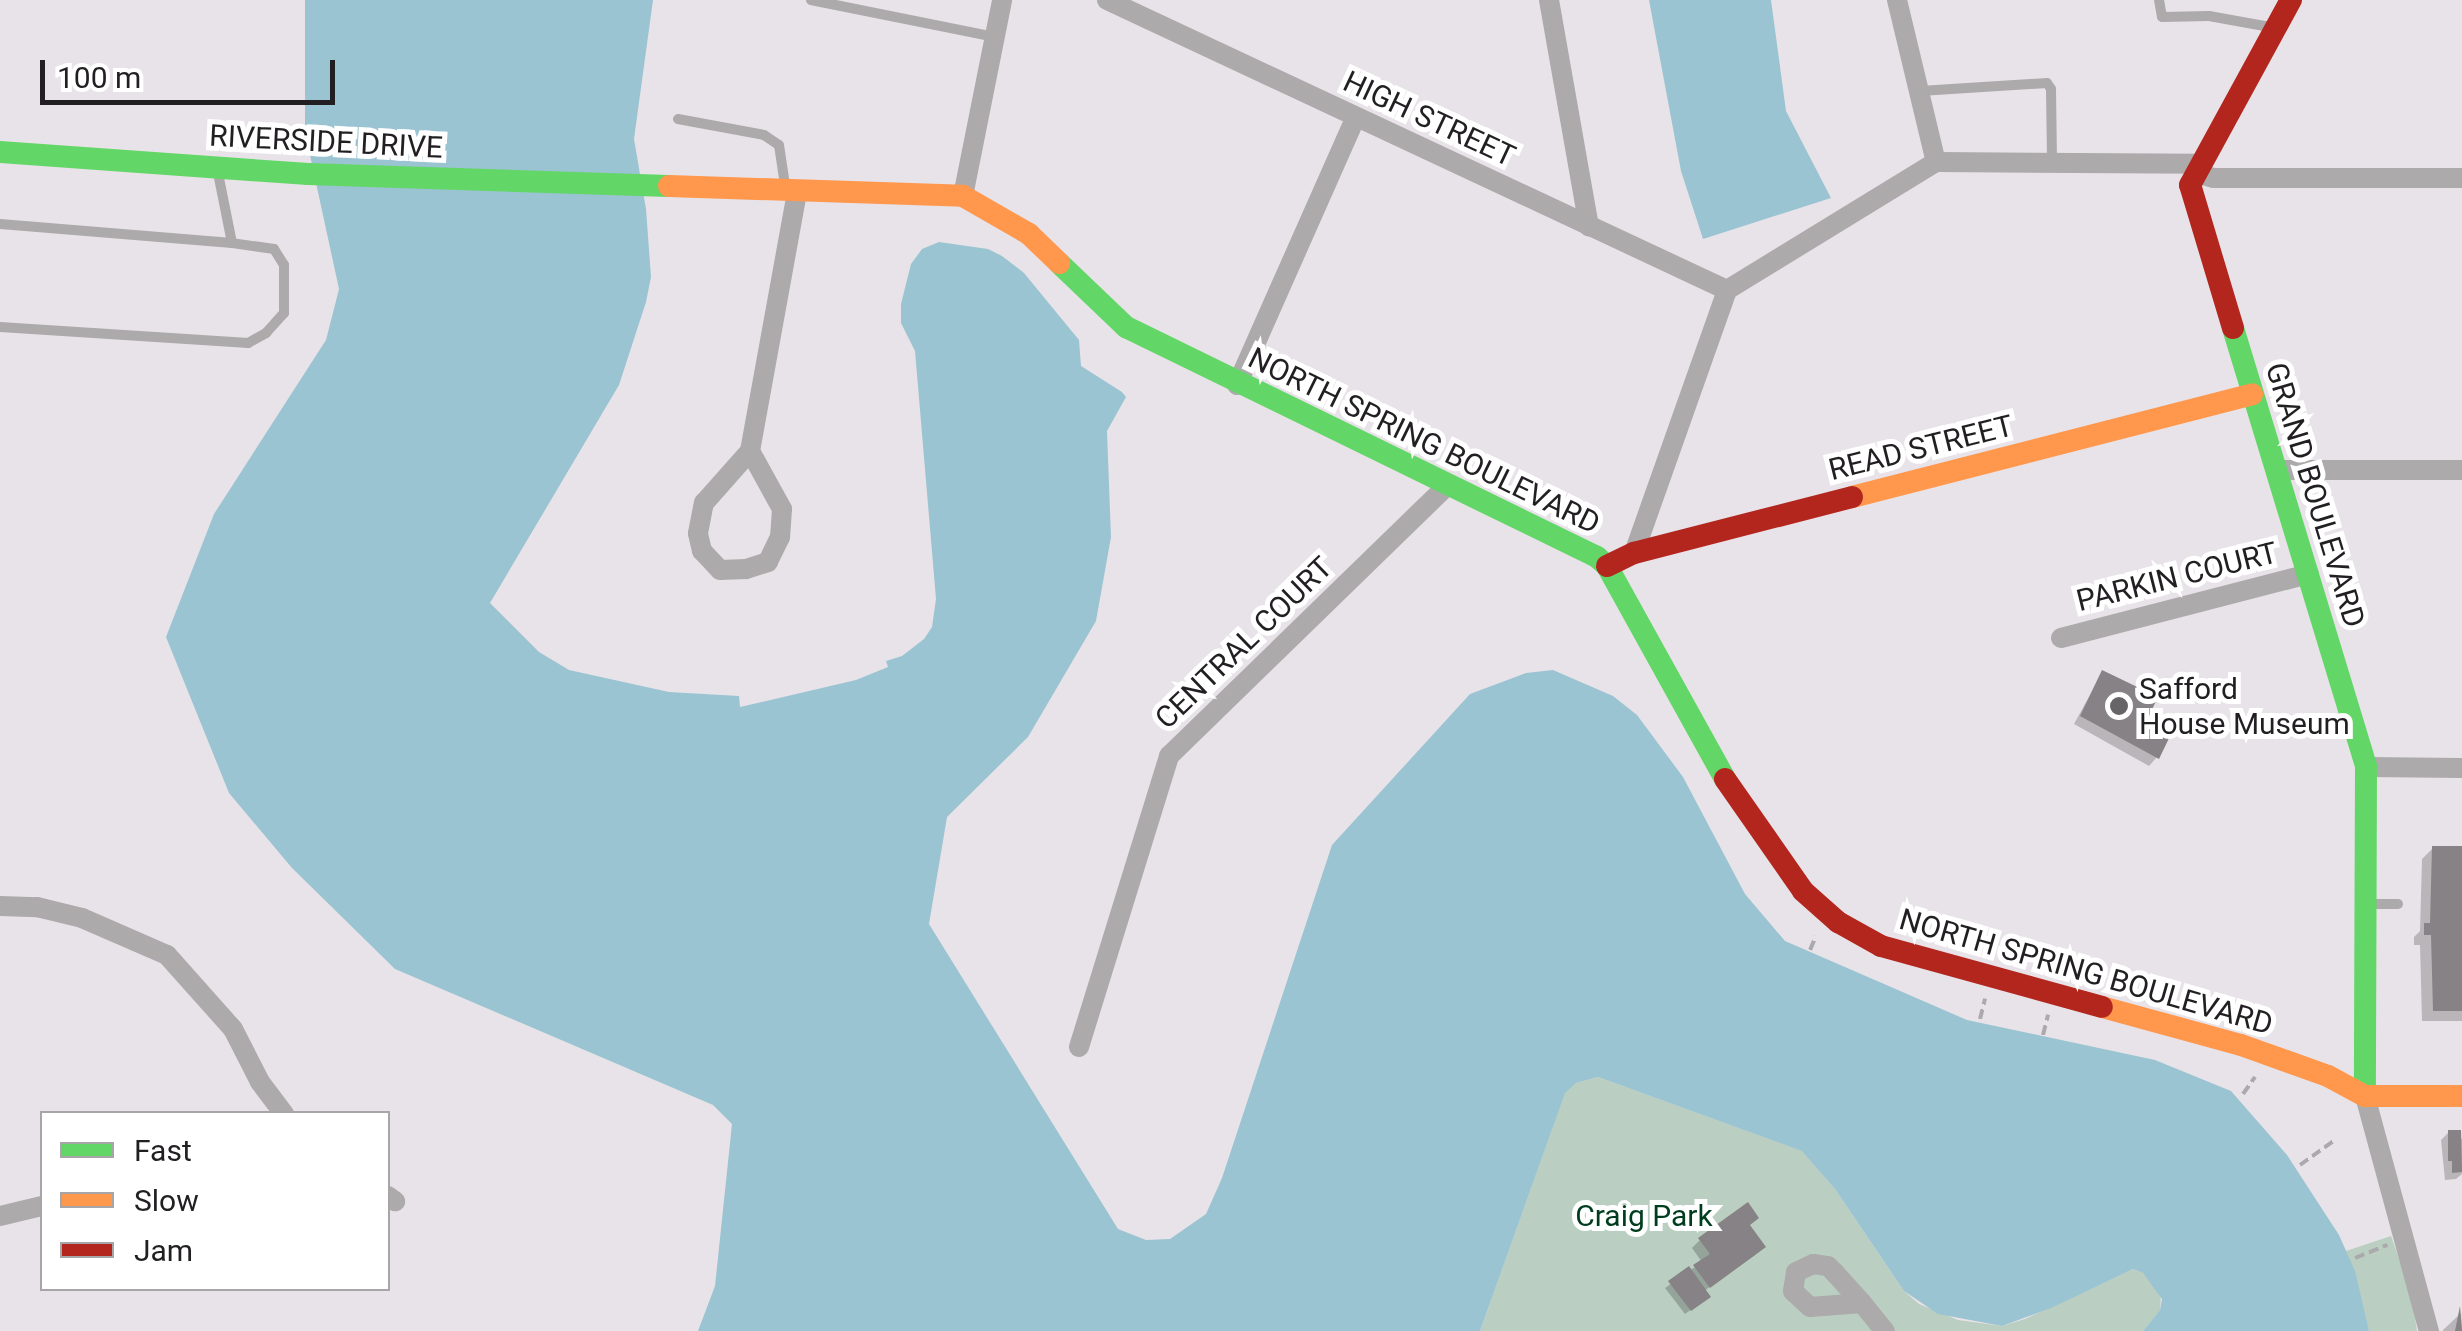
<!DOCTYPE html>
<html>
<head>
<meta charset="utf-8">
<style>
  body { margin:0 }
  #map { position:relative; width:2462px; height:1331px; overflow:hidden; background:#e8e3e8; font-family:Roboto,sans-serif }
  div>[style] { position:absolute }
  .green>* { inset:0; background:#bacec2 }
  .water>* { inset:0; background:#9ac4d2 }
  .shadow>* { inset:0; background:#0003 }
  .building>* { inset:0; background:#868285 }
  .path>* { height:4px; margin-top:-2px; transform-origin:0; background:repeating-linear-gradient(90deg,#aba9ab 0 10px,transparent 0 15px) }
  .lane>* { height:10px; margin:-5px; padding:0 5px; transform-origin:5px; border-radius:5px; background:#acaaab }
  .street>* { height:20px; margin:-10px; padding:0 10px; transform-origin:10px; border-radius:10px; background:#acaaab }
  .fast>* { height:22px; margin:-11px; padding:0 11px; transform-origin:11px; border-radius:11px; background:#63d668 }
  .slow>* { height:22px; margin:-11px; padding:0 11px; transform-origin:11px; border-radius:11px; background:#ff974d }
  .jam>* { height:22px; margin:-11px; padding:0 11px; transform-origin:11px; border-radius:11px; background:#b3261e }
  .dots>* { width:28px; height:28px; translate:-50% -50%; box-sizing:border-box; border:5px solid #fff; border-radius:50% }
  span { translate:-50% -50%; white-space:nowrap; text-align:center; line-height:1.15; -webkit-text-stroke:10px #fff; paint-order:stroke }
  .street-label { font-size:30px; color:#221f22 }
  .poi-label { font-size:30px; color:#221f22 }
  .left { translate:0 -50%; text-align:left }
  .park-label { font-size:30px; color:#003d1f }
  .legend { position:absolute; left:40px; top:1111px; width:350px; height:180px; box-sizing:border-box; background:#fff; border:2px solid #a7a5a7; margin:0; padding:12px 18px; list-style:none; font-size:30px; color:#221f22 }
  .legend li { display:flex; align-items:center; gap:20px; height:50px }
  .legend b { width:50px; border:2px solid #a7a5a7 }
  .scale { position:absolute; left:40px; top:60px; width:295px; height:45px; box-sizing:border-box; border:5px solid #221f22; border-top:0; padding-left:12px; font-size:30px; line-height:35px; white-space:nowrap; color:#221f22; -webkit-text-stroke:8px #fff; paint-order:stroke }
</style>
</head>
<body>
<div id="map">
  <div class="green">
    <i style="clip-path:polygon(1598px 1077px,1803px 1151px,1835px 1189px,1904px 1291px,1919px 1304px,1958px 1320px,2002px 1326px,2025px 1319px,2133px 1269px,2143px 1273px,2161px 1293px,2160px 1310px,2143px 1331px,1480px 1331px,1565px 1092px,1576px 1083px)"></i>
    <i style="clip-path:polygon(2391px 1236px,2411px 1293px,2417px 1331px,2369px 1331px,2346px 1251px)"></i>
  </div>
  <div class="water">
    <i style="clip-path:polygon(305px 0,653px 0,634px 139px,646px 209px,651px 277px,646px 302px,619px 385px,490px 603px,539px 652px,569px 670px,669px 692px,739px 696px,740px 707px,856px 680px,888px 667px,886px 661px,902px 656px,924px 639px,932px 627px,936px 599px,915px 351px,901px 323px,901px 304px,911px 264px,922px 249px,939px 242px,988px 249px,1002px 256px,1024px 273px,1079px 340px,1081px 366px,1122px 392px,1126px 397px,1107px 431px,1111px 537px,1096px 621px,1028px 737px,947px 817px,929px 924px,1118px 1229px,1146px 1240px,1170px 1239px,1206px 1214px,1222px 1178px,1332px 845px,1470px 694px,1526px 673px,1553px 670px,1613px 696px,1637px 715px,1683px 777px,1745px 894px,1785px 941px,1967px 1020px,2155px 1060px,2231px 1091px,2287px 1155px,2339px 1235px,2355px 1271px,2369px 1331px,2143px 1331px,2160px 1310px,2162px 1299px,2143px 1273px,2133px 1269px,2051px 1308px,2002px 1326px,1938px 1314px,1904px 1291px,1835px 1189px,1802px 1151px,1598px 1077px,1576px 1083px,1565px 1093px,1480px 1331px,698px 1331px,715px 1286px,732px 1124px,713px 1105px,395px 969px,292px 868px,229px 793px,166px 637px,214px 514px,326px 340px,339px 289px,305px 132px)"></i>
    <i style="clip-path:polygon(1649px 0,1771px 0,1786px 111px,1831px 198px,1703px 239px,1681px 171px)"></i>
  </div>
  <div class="shadow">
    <i style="clip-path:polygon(2102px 673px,2144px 721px,2157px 757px,2149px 766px,2074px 724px)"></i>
    <i style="clip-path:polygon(2433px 848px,2462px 848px,2462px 1021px,2422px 1021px,2420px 945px,2414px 945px,2414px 937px,2420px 931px,2422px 859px)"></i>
    <i style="clip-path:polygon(2449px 1132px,2462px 1139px,2462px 1174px,2456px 1179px,2445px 1180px,2441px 1140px)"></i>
    <i style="clip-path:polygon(1748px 1227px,1755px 1255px,1704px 1291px,1703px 1301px,1685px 1314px,1665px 1288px,1702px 1262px,1692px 1248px,1700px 1240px)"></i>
    <i style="clip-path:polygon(2461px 1313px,2462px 1331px,2443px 1331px,2443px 1330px)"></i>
  </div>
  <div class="building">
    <i style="clip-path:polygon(2102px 670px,2158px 697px,2147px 720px,2172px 732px,2159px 759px,2080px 716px)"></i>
    <i style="clip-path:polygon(2432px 846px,2462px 846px,2462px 1011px,2433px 1011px,2431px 935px,2424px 935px,2424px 923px,2430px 923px)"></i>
    <i style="clip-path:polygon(2448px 1130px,2461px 1130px,2462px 1172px,2452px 1173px,2452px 1161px,2448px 1161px)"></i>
    <i style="clip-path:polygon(1748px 1202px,1759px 1218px,1750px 1225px,1766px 1247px,1710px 1288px,1693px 1265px,1710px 1254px,1698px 1238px)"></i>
    <i style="clip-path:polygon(1689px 1266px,1711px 1297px,1691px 1311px,1668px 1281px)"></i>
    <i style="clip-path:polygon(2460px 1306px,2462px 1331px,2455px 1331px)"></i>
  </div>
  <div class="path">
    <i style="left:1810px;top:950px;width:15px;rotate:-67deg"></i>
    <i style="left:1980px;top:1019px;width:21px;rotate:-76deg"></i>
    <i style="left:2043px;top:1035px;width:21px;rotate:-76deg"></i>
    <i style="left:2243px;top:1094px;width:21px;rotate:-55deg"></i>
    <i style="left:2300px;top:1165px;width:44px;rotate:-35.8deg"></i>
    <i style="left:2355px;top:1258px;width:35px;rotate:-22deg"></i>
  </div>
  <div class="lane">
    <i style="left:811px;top:0;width:187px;rotate:11.4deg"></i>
    <i style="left:2159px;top:0;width:17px;rotate:80deg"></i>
    <i style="left:2162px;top:17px;width:47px;rotate:-1.2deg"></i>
    <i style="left:2209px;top:16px;width:62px;rotate:10.2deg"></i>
    <i style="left:1920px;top:91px;width:127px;rotate:-3.6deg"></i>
    <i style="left:2047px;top:83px;width:7px;rotate:56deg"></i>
    <i style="left:2051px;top:89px;width:74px;rotate:89.2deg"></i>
    <i style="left:678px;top:119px;width:87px;rotate:10.5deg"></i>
    <i style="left:764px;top:135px;width:18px;rotate:34deg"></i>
    <i style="left:779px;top:145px;width:40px;rotate:81.5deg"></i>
    <i style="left:0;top:224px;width:233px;rotate:4.7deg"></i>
    <i style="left:232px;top:243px;width:71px;rotate:-101.3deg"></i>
    <i style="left:0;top:327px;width:249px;rotate:3.7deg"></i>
    <i style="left:248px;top:343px;width:21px;rotate:-29deg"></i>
    <i style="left:266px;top:333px;width:27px;rotate:-48deg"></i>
    <i style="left:284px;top:313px;width:48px;rotate:-90deg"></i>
    <i style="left:284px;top:265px;width:19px;rotate:-122deg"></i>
    <i style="left:274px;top:249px;width:42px;rotate:-171.9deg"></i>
    <i style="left:2367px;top:904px;width:31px"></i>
  </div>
  <div class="street">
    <i style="left:1107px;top:0;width:684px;rotate:25.07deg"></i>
    <i style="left:1549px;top:0;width:230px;rotate:80deg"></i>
    <i style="left:1897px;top:0;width:167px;rotate:76.5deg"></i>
    <i style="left:1936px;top:162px;width:264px;rotate:0.4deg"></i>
    <i style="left:2196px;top:173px;width:18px;rotate:16deg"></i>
    <i style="left:2213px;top:178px;width:249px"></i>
    <i style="left:963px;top:196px;width:200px;rotate:-78.7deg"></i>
    <i style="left:1237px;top:385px;width:291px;rotate:-66.1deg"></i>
    <i style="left:750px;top:451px;width:66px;rotate:61.1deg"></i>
    <i style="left:782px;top:509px;width:28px;rotate:94deg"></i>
    <i style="left:780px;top:537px;width:28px;rotate:116deg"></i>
    <i style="left:768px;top:562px;width:23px;rotate:162deg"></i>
    <i style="left:746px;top:569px;width:26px;rotate:178deg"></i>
    <i style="left:720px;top:570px;width:26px;rotate:-133deg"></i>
    <i style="left:702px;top:551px;width:18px;rotate:-103deg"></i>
    <i style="left:698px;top:533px;width:31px;rotate:-79deg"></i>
    <i style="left:704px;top:503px;width:69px;rotate:-48.5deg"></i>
    <i style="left:750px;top:451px;width:263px;rotate:-79.7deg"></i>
    <i style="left:2276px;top:470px;width:186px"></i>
    <i style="left:1634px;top:553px;width:279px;rotate:-70.5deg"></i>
    <i style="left:1727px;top:290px;width:245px;rotate:-31.5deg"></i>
    <i style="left:2061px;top:638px;width:256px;rotate:-14.5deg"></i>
    <i style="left:2366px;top:767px;width:96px;rotate:0.6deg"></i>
    <i style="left:0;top:906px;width:37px;rotate:2deg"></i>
    <i style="left:37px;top:907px;width:46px;rotate:13.7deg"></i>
    <i style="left:82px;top:918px;width:93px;rotate:23.5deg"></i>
    <i style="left:167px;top:955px;width:99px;rotate:48.3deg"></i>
    <i style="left:233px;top:1029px;width:59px;rotate:63deg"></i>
    <i style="left:260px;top:1082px;width:40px;rotate:53deg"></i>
    <i style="left:1079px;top:1047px;width:305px;rotate:-72.8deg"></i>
    <i style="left:1169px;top:756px;width:389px;rotate:-44.2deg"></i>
    <i style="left:2365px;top:1096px;width:244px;rotate:74.8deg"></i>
    <i style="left:388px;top:1196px;width:9px;rotate:36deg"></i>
    <i style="left:0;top:1216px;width:43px;rotate:-13.4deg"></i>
    <i style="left:1862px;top:1303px;width:52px;rotate:175.6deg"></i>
    <i style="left:1810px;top:1307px;width:23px;rotate:-137deg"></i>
    <i style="left:1793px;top:1291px;width:19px;rotate:-81deg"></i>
    <i style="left:1796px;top:1272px;width:19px;rotate:-25deg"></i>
    <i style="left:1813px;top:1264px;width:15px;rotate:8deg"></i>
    <i style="left:1828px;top:1266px;width:10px;rotate:45deg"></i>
    <i style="left:1835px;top:1273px;width:40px;rotate:48deg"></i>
    <i style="left:1862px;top:1303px;width:36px;rotate:51deg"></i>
  </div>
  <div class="fast">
    <i style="left:0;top:152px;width:309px;rotate:4.1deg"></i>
    <i style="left:308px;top:174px;width:361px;rotate:1.9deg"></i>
    <i style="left:1059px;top:263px;width:93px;rotate:43.7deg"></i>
    <i style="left:1126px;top:327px;width:524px;rotate:26.03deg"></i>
    <i style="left:1597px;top:557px;width:13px;rotate:42deg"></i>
    <i style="left:1607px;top:566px;width:244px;rotate:61deg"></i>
    <i style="left:2233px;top:328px;width:459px;rotate:73.1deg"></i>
    <i style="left:2366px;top:767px;width:329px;rotate:90.2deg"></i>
  </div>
  <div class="slow">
    <i style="left:669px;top:186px;width:294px;rotate:1.9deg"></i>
    <i style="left:963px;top:196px;width:76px;rotate:29.9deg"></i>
    <i style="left:1029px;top:234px;width:42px;rotate:44deg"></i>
    <i style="left:1852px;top:497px;width:413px;rotate:-14.4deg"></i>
    <i style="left:2102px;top:1007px;width:144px;rotate:15.3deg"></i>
    <i style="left:2241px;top:1045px;width:92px;rotate:19.6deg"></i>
    <i style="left:2328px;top:1076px;width:42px;rotate:28.4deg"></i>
    <i style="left:2365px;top:1096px;width:97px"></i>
  </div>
  <div class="jam">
    <i style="left:2233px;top:328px;width:149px;rotate:-106.7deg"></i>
    <i style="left:2190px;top:185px;width:211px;rotate:-61.4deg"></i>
    <i style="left:1607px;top:566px;width:30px;rotate:-26deg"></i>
    <i style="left:1634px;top:553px;width:225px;rotate:-14.4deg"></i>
    <i style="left:1725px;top:779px;width:136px;rotate:55.1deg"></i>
    <i style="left:1803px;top:891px;width:47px;rotate:41.5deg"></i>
    <i style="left:1838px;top:922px;width:49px;rotate:29.2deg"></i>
    <i style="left:1881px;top:946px;width:229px;rotate:15.4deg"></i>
  </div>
  <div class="dots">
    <i style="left:2119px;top:706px;background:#676467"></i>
  </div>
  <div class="street-label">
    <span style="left:1429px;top:119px;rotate:25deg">HIGH STREET</span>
    <span style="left:326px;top:142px;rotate:3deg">RIVERSIDE DRIVE</span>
    <span style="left:1424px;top:441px;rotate:26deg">NORTH SPRING BOULEVARD</span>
    <span style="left:1921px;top:448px;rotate:-14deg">READ STREET</span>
    <span style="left:2315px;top:495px;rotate:73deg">GRAND BOULEVARD</span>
    <span style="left:2177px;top:577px;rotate:-14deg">PARKIN COURT</span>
    <span style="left:1244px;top:643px;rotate:-44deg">CENTRAL COURT</span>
    <span style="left:2086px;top:972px;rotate:16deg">NORTH SPRING BOULEVARD</span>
  </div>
  <div class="poi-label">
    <span class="left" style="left:2139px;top:706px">Safford<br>House Museum</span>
  </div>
  <div class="park-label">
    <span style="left:1644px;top:1216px">Craig Park</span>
  </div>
  <ul class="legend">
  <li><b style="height:12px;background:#63d668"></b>Fast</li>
  <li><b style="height:12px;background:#ff974d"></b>Slow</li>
  <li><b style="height:12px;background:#b3261e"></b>Jam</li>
  </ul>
  <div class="scale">100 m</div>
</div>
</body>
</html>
